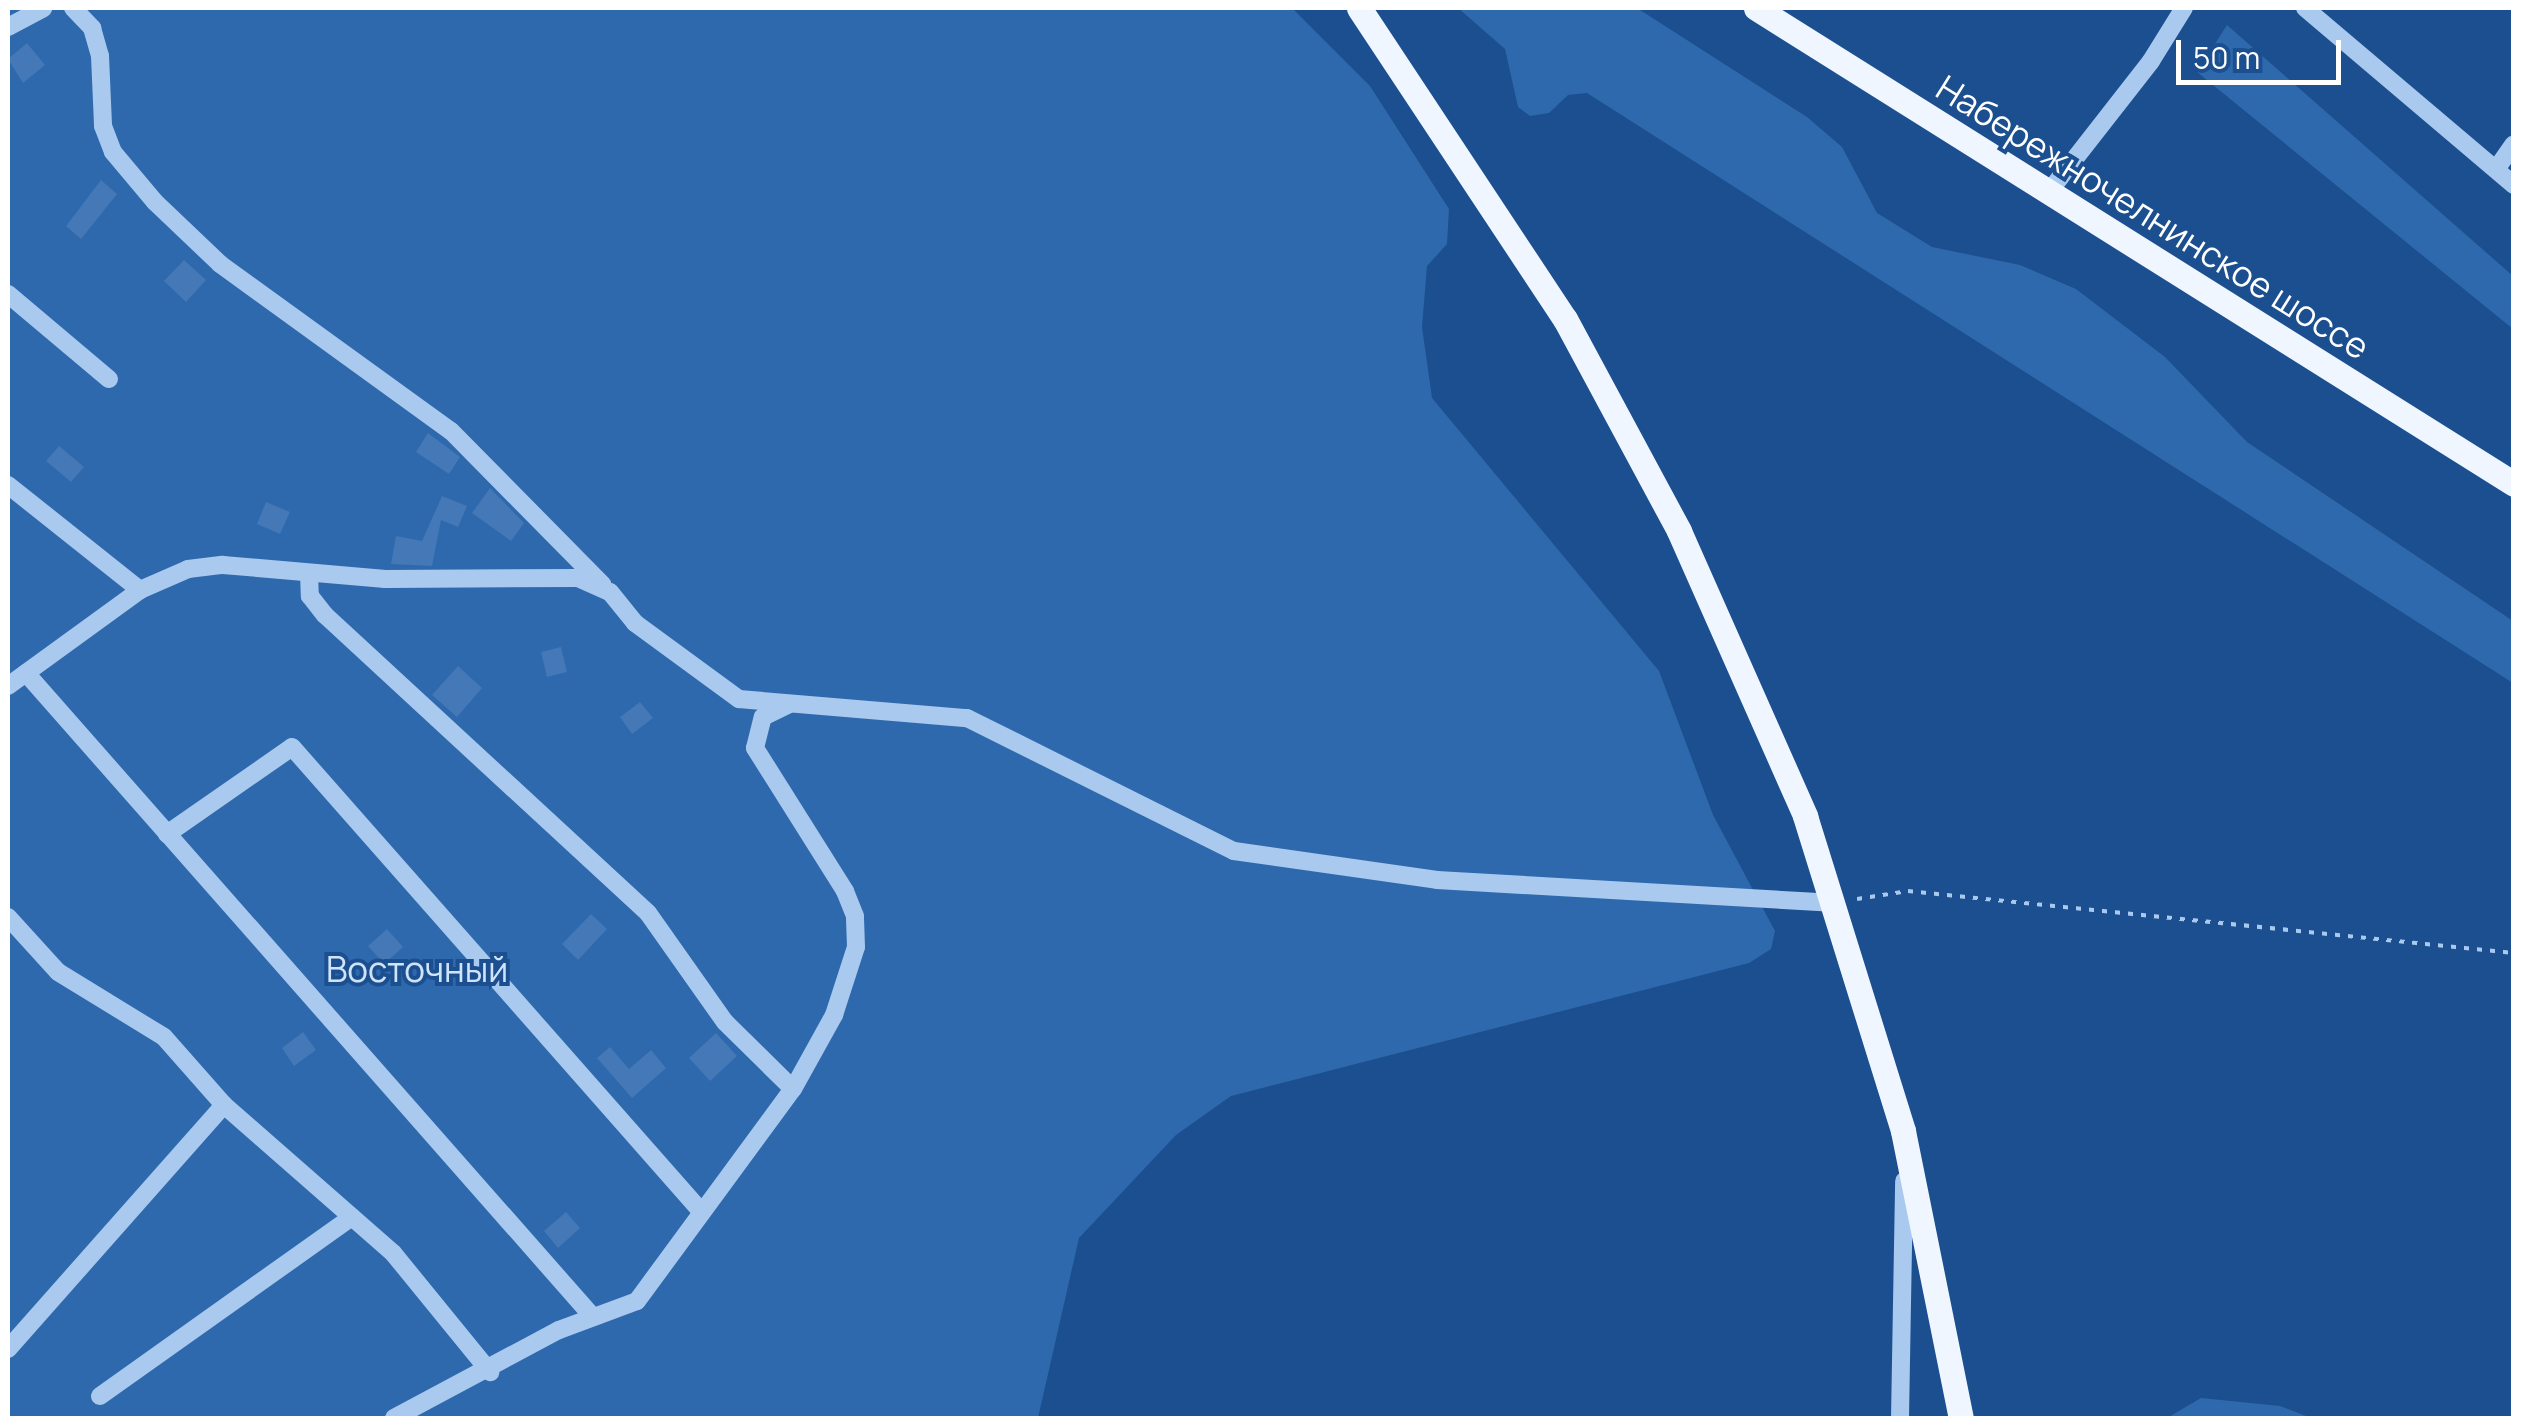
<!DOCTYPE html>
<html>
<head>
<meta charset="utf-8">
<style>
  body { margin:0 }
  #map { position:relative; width:2521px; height:1426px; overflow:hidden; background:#1b4f8f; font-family:Manrope,sans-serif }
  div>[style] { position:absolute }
  .green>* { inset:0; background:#2e69ad }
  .building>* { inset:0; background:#4478b7 }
  .path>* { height:4px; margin-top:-2px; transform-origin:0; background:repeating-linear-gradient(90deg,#a9c9ee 0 5px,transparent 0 13px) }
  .minor>* { height:18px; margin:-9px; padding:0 9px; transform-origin:9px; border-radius:9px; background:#a9c9ee }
  .major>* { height:25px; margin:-12.5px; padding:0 12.5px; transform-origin:12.5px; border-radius:12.5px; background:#f0f6ff }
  span { translate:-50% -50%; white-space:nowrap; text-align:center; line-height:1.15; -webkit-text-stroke:8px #1b4f8f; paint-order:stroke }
  .street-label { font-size:35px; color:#fff }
  .park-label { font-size:35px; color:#cfe3fa }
  .frame { position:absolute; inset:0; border:10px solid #fff; pointer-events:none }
  .scale { position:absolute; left:2176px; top:40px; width:165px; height:45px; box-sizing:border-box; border:5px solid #fff; border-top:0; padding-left:12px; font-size:30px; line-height:35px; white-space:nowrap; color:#fff; -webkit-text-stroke:8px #1b4f8f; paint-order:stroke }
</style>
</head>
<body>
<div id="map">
  <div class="green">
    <i style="clip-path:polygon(8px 8px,1292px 8px,1370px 86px,1449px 209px,1447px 244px,1427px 266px,1422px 327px,1432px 398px,1659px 671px,1713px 815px,1775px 931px,1771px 949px,1749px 963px,1231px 1096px,1176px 1135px,1079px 1238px,1038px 1418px,8px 1418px)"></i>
    <i style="clip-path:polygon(1458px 8px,1637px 8px,1807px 117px,1842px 147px,1877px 213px,1932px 247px,2020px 265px,2076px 289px,2165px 357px,2247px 442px,2513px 621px,2513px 683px,1587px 93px,1568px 95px,1549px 113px,1530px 116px,1518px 107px,1505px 49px)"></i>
    <i style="clip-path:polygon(2227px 25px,2513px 276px,2513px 329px,2197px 72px)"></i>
    <i style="clip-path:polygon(2201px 1398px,2280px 1406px,2311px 1418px,2167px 1418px)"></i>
  </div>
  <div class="building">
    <i style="clip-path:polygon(27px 43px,45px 65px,23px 83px,8px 59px)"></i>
    <i style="clip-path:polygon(101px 180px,117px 194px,81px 239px,66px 226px)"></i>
    <i style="clip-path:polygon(184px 260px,206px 280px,186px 302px,164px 281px)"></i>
    <i style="clip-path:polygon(428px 433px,460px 457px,449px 474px,416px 452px)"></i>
    <i style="clip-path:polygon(59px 446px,84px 467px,71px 482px,46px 461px)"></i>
    <i style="clip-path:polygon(490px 488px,524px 523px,511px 541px,472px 513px)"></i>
    <i style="clip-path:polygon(442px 496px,467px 506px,458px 527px,441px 520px,432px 566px,391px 564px,396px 536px,422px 541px)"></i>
    <i style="clip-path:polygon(266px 502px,290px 512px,280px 534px,257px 524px)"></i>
    <i style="clip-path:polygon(561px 647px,567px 672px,547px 677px,541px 652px)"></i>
    <i style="clip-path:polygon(458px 666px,482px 688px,457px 717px,432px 695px)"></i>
    <i style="clip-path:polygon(640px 702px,653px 718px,632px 734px,620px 717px)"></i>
    <i style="clip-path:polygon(591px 914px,607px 929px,578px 960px,562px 944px)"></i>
    <i style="clip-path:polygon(387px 929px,403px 947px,384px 964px,368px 946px)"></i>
    <i style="clip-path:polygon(303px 1032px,316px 1050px,294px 1066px,282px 1048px)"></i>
    <i style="clip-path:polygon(716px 1033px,737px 1056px,710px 1081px,689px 1058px)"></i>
    <i style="clip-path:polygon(610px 1047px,629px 1069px,651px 1050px,666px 1068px,632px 1098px,597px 1058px)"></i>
    <i style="clip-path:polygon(566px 1212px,580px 1228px,558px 1248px,544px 1231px)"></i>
  </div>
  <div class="path">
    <i style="left:1857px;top:899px;width:52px;rotate:-8.9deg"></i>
    <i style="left:1908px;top:891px;width:609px;rotate:5.84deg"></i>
  </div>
  <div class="minor">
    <i style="left:73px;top:8px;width:28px;rotate:46deg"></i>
    <i style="left:92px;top:28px;width:29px;rotate:74deg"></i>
    <i style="left:100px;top:56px;width:70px;rotate:87.5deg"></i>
    <i style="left:103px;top:126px;width:28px;rotate:69deg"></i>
    <i style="left:113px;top:152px;width:65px;rotate:50deg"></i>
    <i style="left:155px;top:202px;width:90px;rotate:43.6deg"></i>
    <i style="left:220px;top:264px;width:285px;rotate:35.9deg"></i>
    <i style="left:451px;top:431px;width:216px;rotate:45.4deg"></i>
    <i style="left:2305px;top:8px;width:274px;rotate:40.3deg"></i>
    <i style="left:8px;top:27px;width:40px;rotate:-28deg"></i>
    <i style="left:2497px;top:168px;width:29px;rotate:-55deg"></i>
    <i style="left:2048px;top:193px;width:167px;rotate:-52deg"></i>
    <i style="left:2151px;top:61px;width:62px;rotate:-58.1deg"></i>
    <i style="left:8px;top:294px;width:132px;rotate:40.1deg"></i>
    <i style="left:8px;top:485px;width:169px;rotate:38.5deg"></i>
    <i style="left:309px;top:573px;width:23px;rotate:88deg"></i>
    <i style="left:310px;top:596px;width:24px;rotate:52deg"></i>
    <i style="left:325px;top:615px;width:439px;rotate:42.7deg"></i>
    <i style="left:648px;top:913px;width:133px;rotate:54.8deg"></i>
    <i style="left:725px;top:1022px;width:95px;rotate:44.6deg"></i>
    <i style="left:26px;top:673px;width:858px;rotate:48.64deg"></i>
    <i style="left:8px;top:686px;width:163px;rotate:-36deg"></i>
    <i style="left:140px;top:590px;width:52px;rotate:-23.6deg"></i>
    <i style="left:188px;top:569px;width:35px;rotate:-7deg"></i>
    <i style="left:223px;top:565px;width:163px;rotate:4.9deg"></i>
    <i style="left:385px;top:579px;width:193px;rotate:-0.3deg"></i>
    <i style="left:578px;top:578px;width:35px;rotate:24deg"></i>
    <i style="left:610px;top:592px;width:40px;rotate:51deg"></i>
    <i style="left:635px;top:623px;width:129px;rotate:36.2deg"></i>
    <i style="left:739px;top:699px;width:229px;rotate:4.8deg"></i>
    <i style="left:967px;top:718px;width:298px;rotate:26.5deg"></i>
    <i style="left:1234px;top:851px;width:205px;rotate:8.1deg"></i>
    <i style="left:1437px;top:880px;width:395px;rotate:3.3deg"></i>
    <i style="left:167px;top:834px;width:152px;rotate:-34.8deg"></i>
    <i style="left:292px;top:747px;width:616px;rotate:48.62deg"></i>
    <i style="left:8px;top:917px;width:74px;rotate:47.7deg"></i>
    <i style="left:58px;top:972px;width:124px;rotate:31.5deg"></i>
    <i style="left:164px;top:1037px;width:91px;rotate:48.6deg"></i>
    <i style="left:224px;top:1105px;width:225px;rotate:41.2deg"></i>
    <i style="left:393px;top:1253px;width:154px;rotate:50.8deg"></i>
    <i style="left:8px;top:1349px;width:326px;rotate:-48.5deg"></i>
    <i style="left:100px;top:1396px;width:309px;rotate:-35.4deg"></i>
    <i style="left:394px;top:1418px;width:187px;rotate:-28.1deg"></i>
    <i style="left:559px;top:1330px;width:83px;rotate:-20.4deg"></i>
    <i style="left:637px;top:1301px;width:263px;rotate:-53.7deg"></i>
    <i style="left:793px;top:1089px;width:85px;rotate:-61deg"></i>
    <i style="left:834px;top:1015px;width:71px;rotate:-72.1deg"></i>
    <i style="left:856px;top:947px;width:31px;rotate:-92deg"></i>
    <i style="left:855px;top:916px;width:27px;rotate:-112deg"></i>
    <i style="left:845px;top:891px;width:169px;rotate:-122.2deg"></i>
    <i style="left:755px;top:748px;width:32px;rotate:-76deg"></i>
    <i style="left:763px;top:717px;width:28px;rotate:-26deg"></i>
    <i style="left:1900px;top:1418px;width:237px;rotate:-89deg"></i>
  </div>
  <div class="major">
    <i style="left:1359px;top:8px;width:373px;rotate:56.5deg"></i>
    <i style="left:1565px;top:319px;width:241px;rotate:61.7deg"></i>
    <i style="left:1679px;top:531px;width:312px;rotate:66.1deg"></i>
    <i style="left:1805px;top:816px;width:330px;rotate:72.7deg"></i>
    <i style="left:1903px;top:1131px;width:293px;rotate:78.6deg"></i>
    <i style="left:1756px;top:8px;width:895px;rotate:32.13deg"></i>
  </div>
  <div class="street-label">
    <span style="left:2153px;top:217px;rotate:32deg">Набережночелнинское шоссе</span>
  </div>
  <div class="park-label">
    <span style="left:417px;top:969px">Восточный</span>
  </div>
  <div class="frame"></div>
  <div class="scale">50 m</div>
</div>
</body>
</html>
